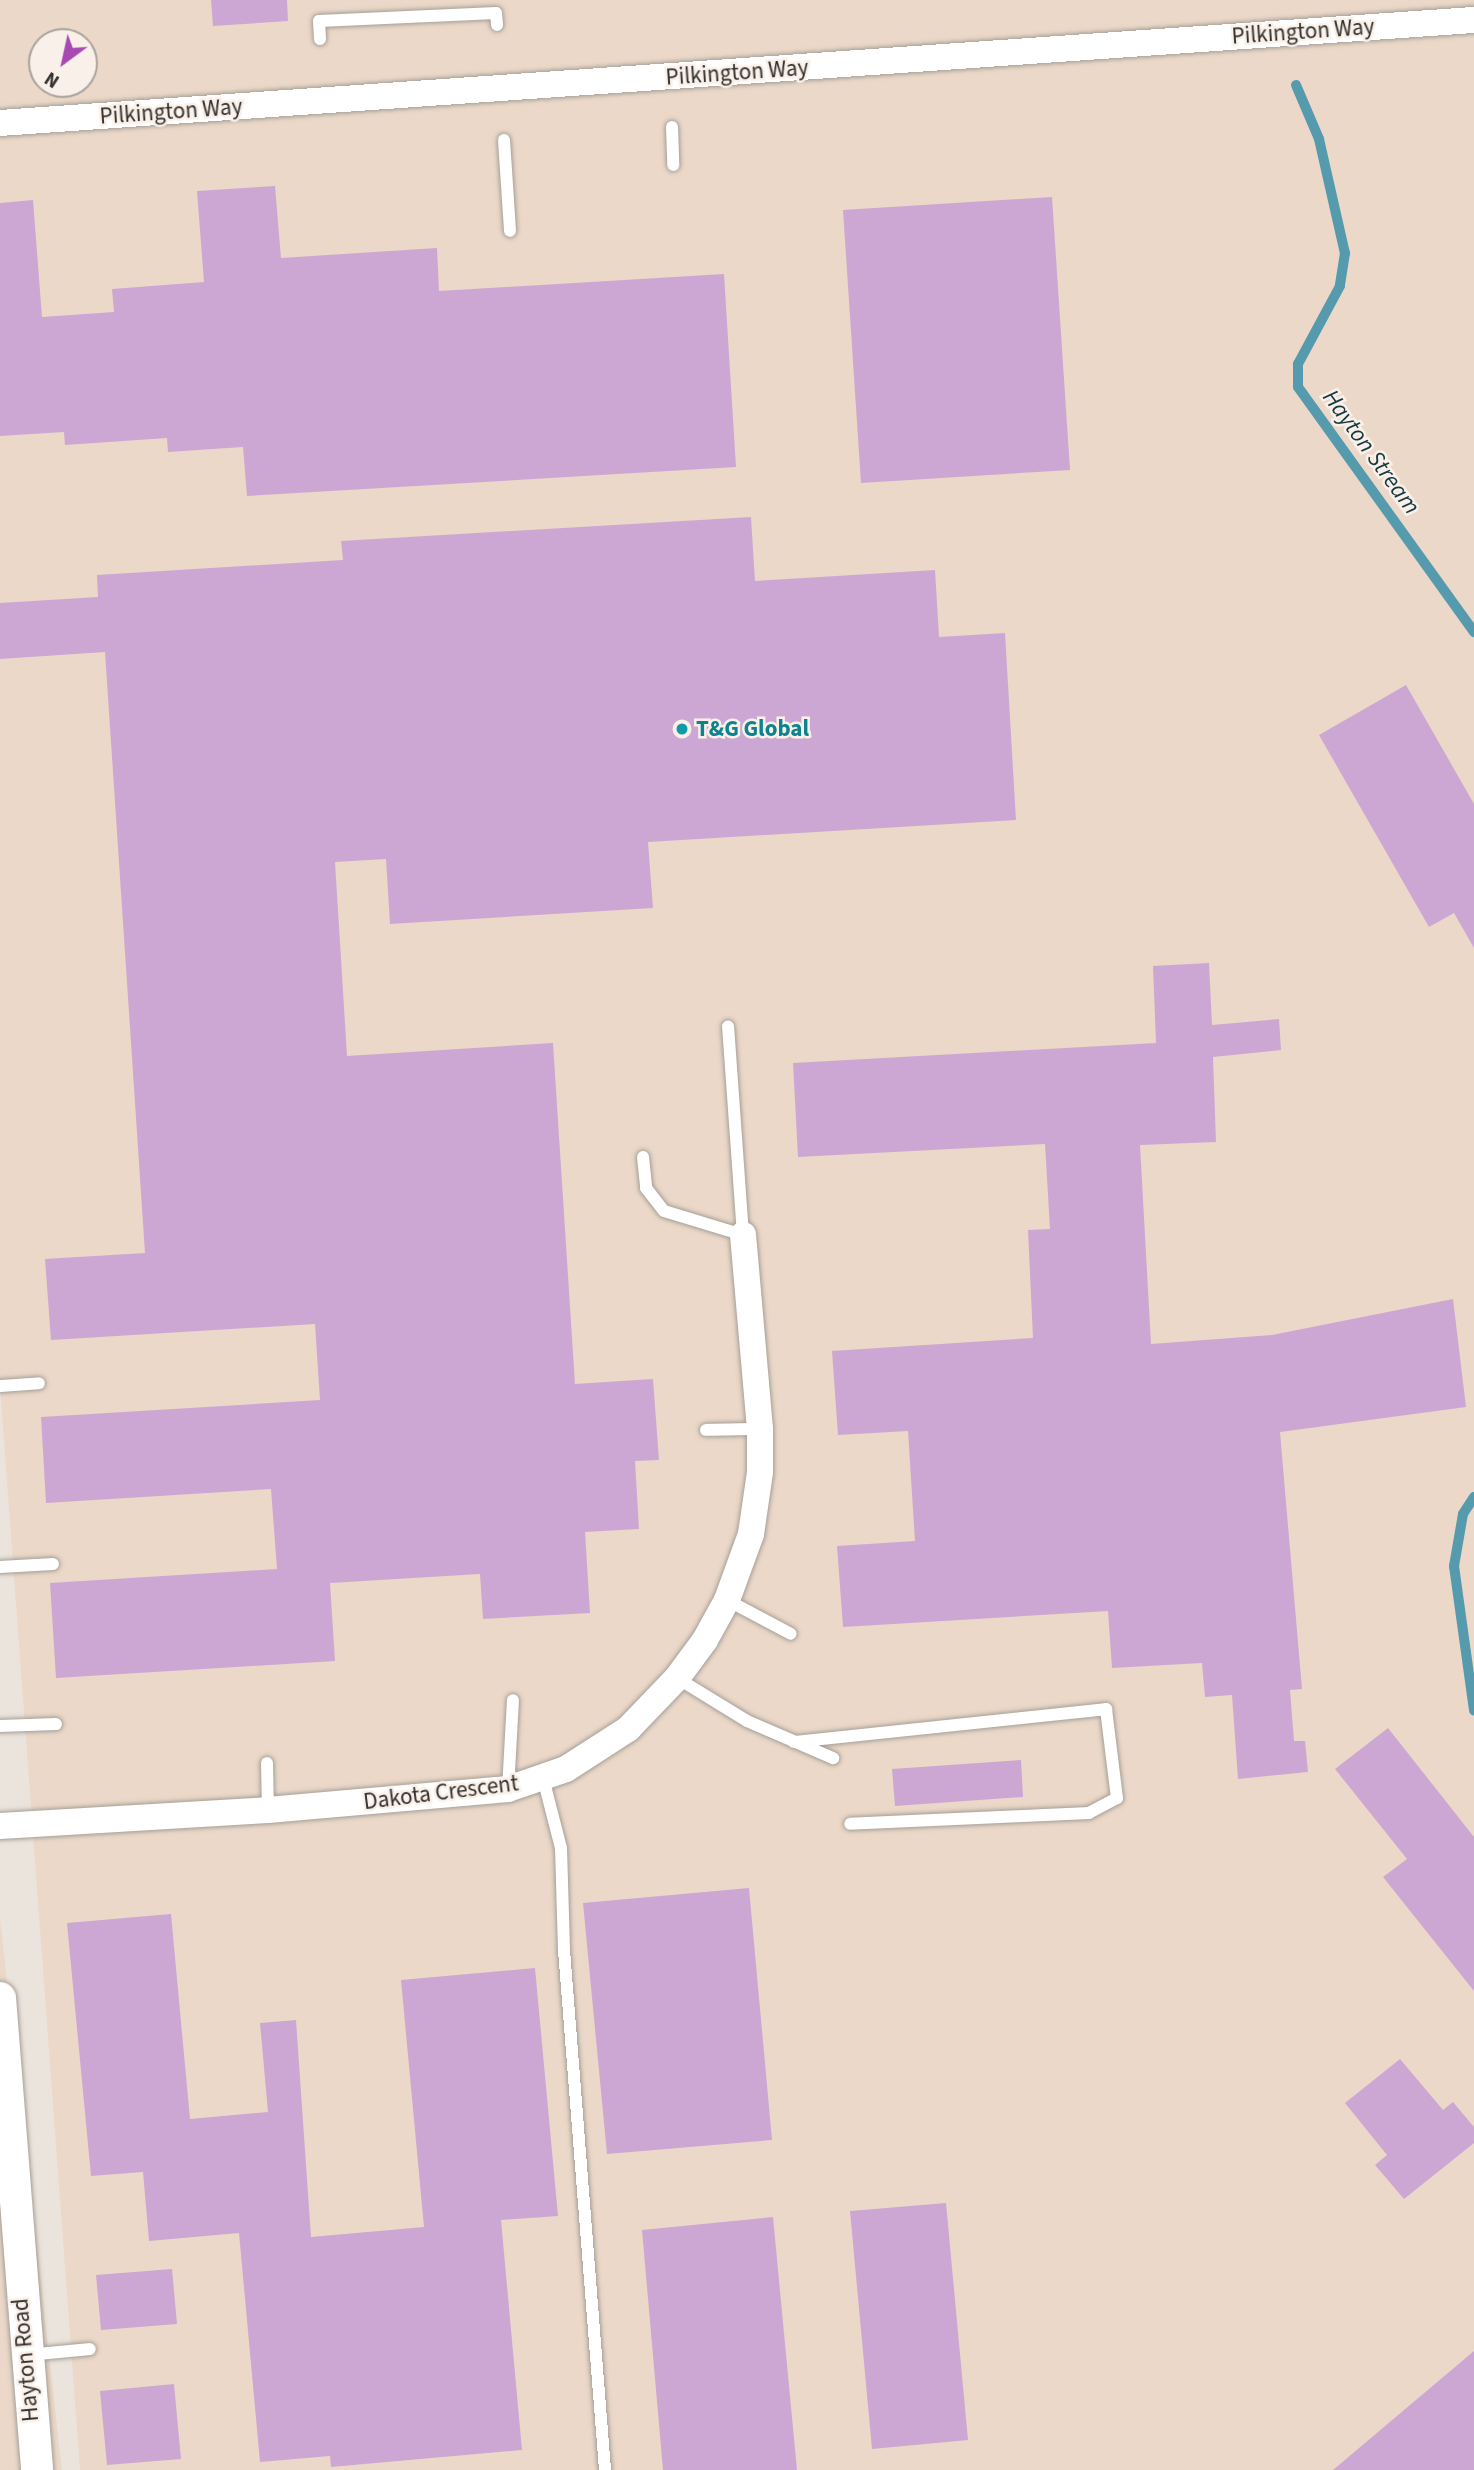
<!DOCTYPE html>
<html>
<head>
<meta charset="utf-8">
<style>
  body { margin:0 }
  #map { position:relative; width:1474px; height:2470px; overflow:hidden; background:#ebe4dc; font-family:"Source Sans 3",sans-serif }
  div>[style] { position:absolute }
  .industrial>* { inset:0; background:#ebd8c8 }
  .stream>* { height:10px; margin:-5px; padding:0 5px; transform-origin:5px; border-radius:5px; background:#559aad }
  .building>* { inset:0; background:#cda7d3 }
  .roads { filter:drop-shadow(0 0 2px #a69f98) drop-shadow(0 0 2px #a69f98) }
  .service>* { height:12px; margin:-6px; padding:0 6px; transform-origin:6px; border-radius:6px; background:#fff }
  .minor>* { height:26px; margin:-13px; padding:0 13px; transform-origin:13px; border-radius:13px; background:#fff }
  .tertiary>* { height:32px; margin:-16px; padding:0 16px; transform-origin:16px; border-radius:16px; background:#fff }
  .dots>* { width:19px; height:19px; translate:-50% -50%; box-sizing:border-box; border:4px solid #f9f1e9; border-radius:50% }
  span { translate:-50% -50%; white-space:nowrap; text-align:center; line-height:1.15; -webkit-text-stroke:5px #f9f1e9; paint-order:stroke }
  .street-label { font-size:23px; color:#322f2c }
  .culture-label { font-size:23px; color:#0d838f; font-weight:700 }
  .left { translate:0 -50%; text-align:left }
  .water-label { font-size:24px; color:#163841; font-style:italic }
  .north { position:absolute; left:28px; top:28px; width:70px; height:70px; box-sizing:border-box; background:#f9f1e9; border:2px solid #a9a39d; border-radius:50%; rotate:213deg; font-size:19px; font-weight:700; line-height:28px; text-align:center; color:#322f2c }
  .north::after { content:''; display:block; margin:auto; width:24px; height:32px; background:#a749b2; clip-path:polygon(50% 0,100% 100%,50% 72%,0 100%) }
</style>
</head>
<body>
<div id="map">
  <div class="industrial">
    <i style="clip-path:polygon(evenodd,0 0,1474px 0,1474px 2470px,80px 2470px,0 1387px,0 0,42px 42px,84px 42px,84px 84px,42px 84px,42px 42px)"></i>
    <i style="clip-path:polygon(0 1919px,62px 2470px,0 2470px)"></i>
  </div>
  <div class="stream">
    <i style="left:1296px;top:85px;width:59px;rotate:66.9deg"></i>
    <i style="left:1319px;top:139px;width:117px;rotate:77.2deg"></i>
    <i style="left:1345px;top:253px;width:33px;rotate:99deg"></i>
    <i style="left:1340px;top:286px;width:89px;rotate:118.3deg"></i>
    <i style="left:1298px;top:364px;width:23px;rotate:90deg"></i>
    <i style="left:1298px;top:387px;width:302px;rotate:54.3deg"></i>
    <i style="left:1474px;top:1497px;width:20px;rotate:123deg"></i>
    <i style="left:1463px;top:1514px;width:53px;rotate:99.8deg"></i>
    <i style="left:1454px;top:1566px;width:146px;rotate:82.1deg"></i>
  </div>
  <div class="building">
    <i style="clip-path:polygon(211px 0,287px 0,288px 21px,213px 26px)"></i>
    <i style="clip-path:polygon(275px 186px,281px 258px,437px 248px,439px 291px,724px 274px,736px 467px,247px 496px,243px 447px,168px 452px,167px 438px,65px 445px,64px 432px,0 436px,0 203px,33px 200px,42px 317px,114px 312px,112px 289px,204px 282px,197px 191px)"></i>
    <i style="clip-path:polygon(1052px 197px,1070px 470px,861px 483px,843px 210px)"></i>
    <i style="clip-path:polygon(751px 517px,755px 581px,935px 570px,939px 637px,1005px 633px,1016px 820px,648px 842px,653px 908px,390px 924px,386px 859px,335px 862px,347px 1056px,553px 1043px,575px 1384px,653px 1379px,659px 1460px,635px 1461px,639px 1529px,585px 1532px,590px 1613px,483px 1619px,480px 1574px,330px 1583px,335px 1661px,56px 1678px,50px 1583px,277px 1569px,271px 1489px,46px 1503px,41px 1417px,320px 1400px,315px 1324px,51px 1340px,45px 1259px,145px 1253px,105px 652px,0 659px,0 603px,98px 597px,97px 575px,343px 560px,341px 541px)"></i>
    <i style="clip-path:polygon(1406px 685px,1474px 804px,1474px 948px,1454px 913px,1429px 927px,1319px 735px)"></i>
    <i style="clip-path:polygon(1209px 963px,1212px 1025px,1279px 1019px,1281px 1050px,1213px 1057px,1216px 1142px,1140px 1145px,1151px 1344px,1272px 1335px,1453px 1299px,1466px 1407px,1280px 1432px,1302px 1689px,1290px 1690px,1294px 1741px,1305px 1741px,1308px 1772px,1238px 1779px,1232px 1695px,1205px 1697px,1202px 1663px,1112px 1668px,1108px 1611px,843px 1627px,837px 1546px,915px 1541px,908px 1431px,838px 1435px,832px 1351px,1033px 1338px,1028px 1230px,1050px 1229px,1045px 1144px,798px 1157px,793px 1063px,1156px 1043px,1153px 966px)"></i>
    <i style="clip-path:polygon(1388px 1728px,1474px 1837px,1474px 1991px,1383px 1877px,1407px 1859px,1335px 1769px)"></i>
    <i style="clip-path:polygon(1021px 1760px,1023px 1797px,895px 1806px,892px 1769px)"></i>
    <i style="clip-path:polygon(749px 1888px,772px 2140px,607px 2154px,583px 1903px)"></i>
    <i style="clip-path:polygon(171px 1914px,190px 2119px,268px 2112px,260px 2023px,296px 2020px,311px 2237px,424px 2227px,401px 1980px,535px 1968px,558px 2216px,501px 2220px,522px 2450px,331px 2467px,330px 2456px,260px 2462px,239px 2233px,149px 2241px,143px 2172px,91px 2176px,67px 1923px)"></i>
    <i style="clip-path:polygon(1400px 2059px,1443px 2110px,1453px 2102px,1474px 2127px,1474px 2143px,1404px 2199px,1375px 2165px,1387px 2155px,1345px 2103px)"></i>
    <i style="clip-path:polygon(946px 2203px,968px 2440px,872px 2449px,850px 2211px)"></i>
    <i style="clip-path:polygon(773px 2217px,797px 2470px,663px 2470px,642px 2230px)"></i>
    <i style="clip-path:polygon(172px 2269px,177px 2324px,101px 2330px,96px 2275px)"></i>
    <i style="clip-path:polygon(1474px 2351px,1474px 2470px,1333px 2470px)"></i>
    <i style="clip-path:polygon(174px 2384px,181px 2459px,107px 2465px,100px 2391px)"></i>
  </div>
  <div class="roads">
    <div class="service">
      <i style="left:320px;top:39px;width:18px;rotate:-93deg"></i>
      <i style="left:319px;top:21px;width:177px;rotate:-2.6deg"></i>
      <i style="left:496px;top:13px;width:12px;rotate:85deg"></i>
      <i style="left:672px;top:127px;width:38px;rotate:88deg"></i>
      <i style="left:504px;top:140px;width:91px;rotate:86.2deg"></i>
      <i style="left:643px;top:1157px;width:31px;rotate:84deg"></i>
      <i style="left:646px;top:1188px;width:29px;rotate:52deg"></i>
      <i style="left:664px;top:1211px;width:83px;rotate:16.9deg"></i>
      <i style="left:743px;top:1235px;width:209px;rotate:-94.1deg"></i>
      <i style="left:0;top:1386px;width:39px;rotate:-4deg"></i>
      <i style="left:706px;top:1430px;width:54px;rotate:-1.1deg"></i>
      <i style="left:0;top:1567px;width:53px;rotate:-3.2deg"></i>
      <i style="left:727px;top:1600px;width:72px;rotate:28deg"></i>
      <i style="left:677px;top:1678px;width:82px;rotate:31.6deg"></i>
      <i style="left:747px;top:1721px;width:94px;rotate:23.3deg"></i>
      <i style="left:0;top:1726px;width:56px;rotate:-2deg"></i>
      <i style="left:794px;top:1742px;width:314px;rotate:-6deg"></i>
      <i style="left:1106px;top:1709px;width:90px;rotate:83deg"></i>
      <i style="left:1117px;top:1798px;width:32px;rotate:152deg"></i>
      <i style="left:1089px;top:1813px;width:239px;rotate:177.4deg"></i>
      <i style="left:267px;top:1763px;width:47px;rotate:88.8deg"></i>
      <i style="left:543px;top:1778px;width:72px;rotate:75.6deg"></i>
      <i style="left:561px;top:1848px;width:102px;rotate:88.3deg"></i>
      <i style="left:564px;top:1950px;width:522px;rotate:85.49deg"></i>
      <i style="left:508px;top:1789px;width:89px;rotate:-86.8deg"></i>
      <i style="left:28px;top:2355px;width:62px;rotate:-5.5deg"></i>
    </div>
    <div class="minor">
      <i style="left:0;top:123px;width:1478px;rotate:-4deg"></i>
      <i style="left:0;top:1826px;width:268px;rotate:-3.4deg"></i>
      <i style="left:268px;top:1810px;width:241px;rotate:-5deg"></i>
      <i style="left:508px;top:1789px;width:61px;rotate:-19deg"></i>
      <i style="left:566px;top:1769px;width:74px;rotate:-32.8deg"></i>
      <i style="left:628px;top:1729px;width:71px;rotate:-46.1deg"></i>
      <i style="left:677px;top:1678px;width:47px;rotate:-53.6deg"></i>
      <i style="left:705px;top:1640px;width:46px;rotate:-61.2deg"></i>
      <i style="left:727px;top:1600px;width:70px;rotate:-70deg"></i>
      <i style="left:751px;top:1534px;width:63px;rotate:-81.7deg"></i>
      <i style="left:760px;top:1472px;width:43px;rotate:-90deg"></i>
      <i style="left:760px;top:1429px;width:195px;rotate:-95deg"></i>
    </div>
    <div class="tertiary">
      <i style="left:0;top:1998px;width:473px;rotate:85.5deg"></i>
    </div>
  </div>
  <div class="dots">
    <i style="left:682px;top:729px;background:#0f9aa8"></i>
  </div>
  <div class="street-label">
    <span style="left:1303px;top:32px;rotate:-4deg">Pilkington Way</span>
    <span style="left:737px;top:73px;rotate:-4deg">Pilkington Way</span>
    <span style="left:171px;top:112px;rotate:-4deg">Pilkington Way</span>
    <span style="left:441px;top:1793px;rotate:-7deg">Dakota Crescent</span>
    <span style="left:26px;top:2360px;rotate:-95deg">Hayton Road</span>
  </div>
  <div class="culture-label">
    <span class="left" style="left:696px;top:729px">T&amp;G Global</span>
  </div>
  <div class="water-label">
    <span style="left:1371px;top:452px;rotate:54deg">Hayton Stream</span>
  </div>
  <div class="north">N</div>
</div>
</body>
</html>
